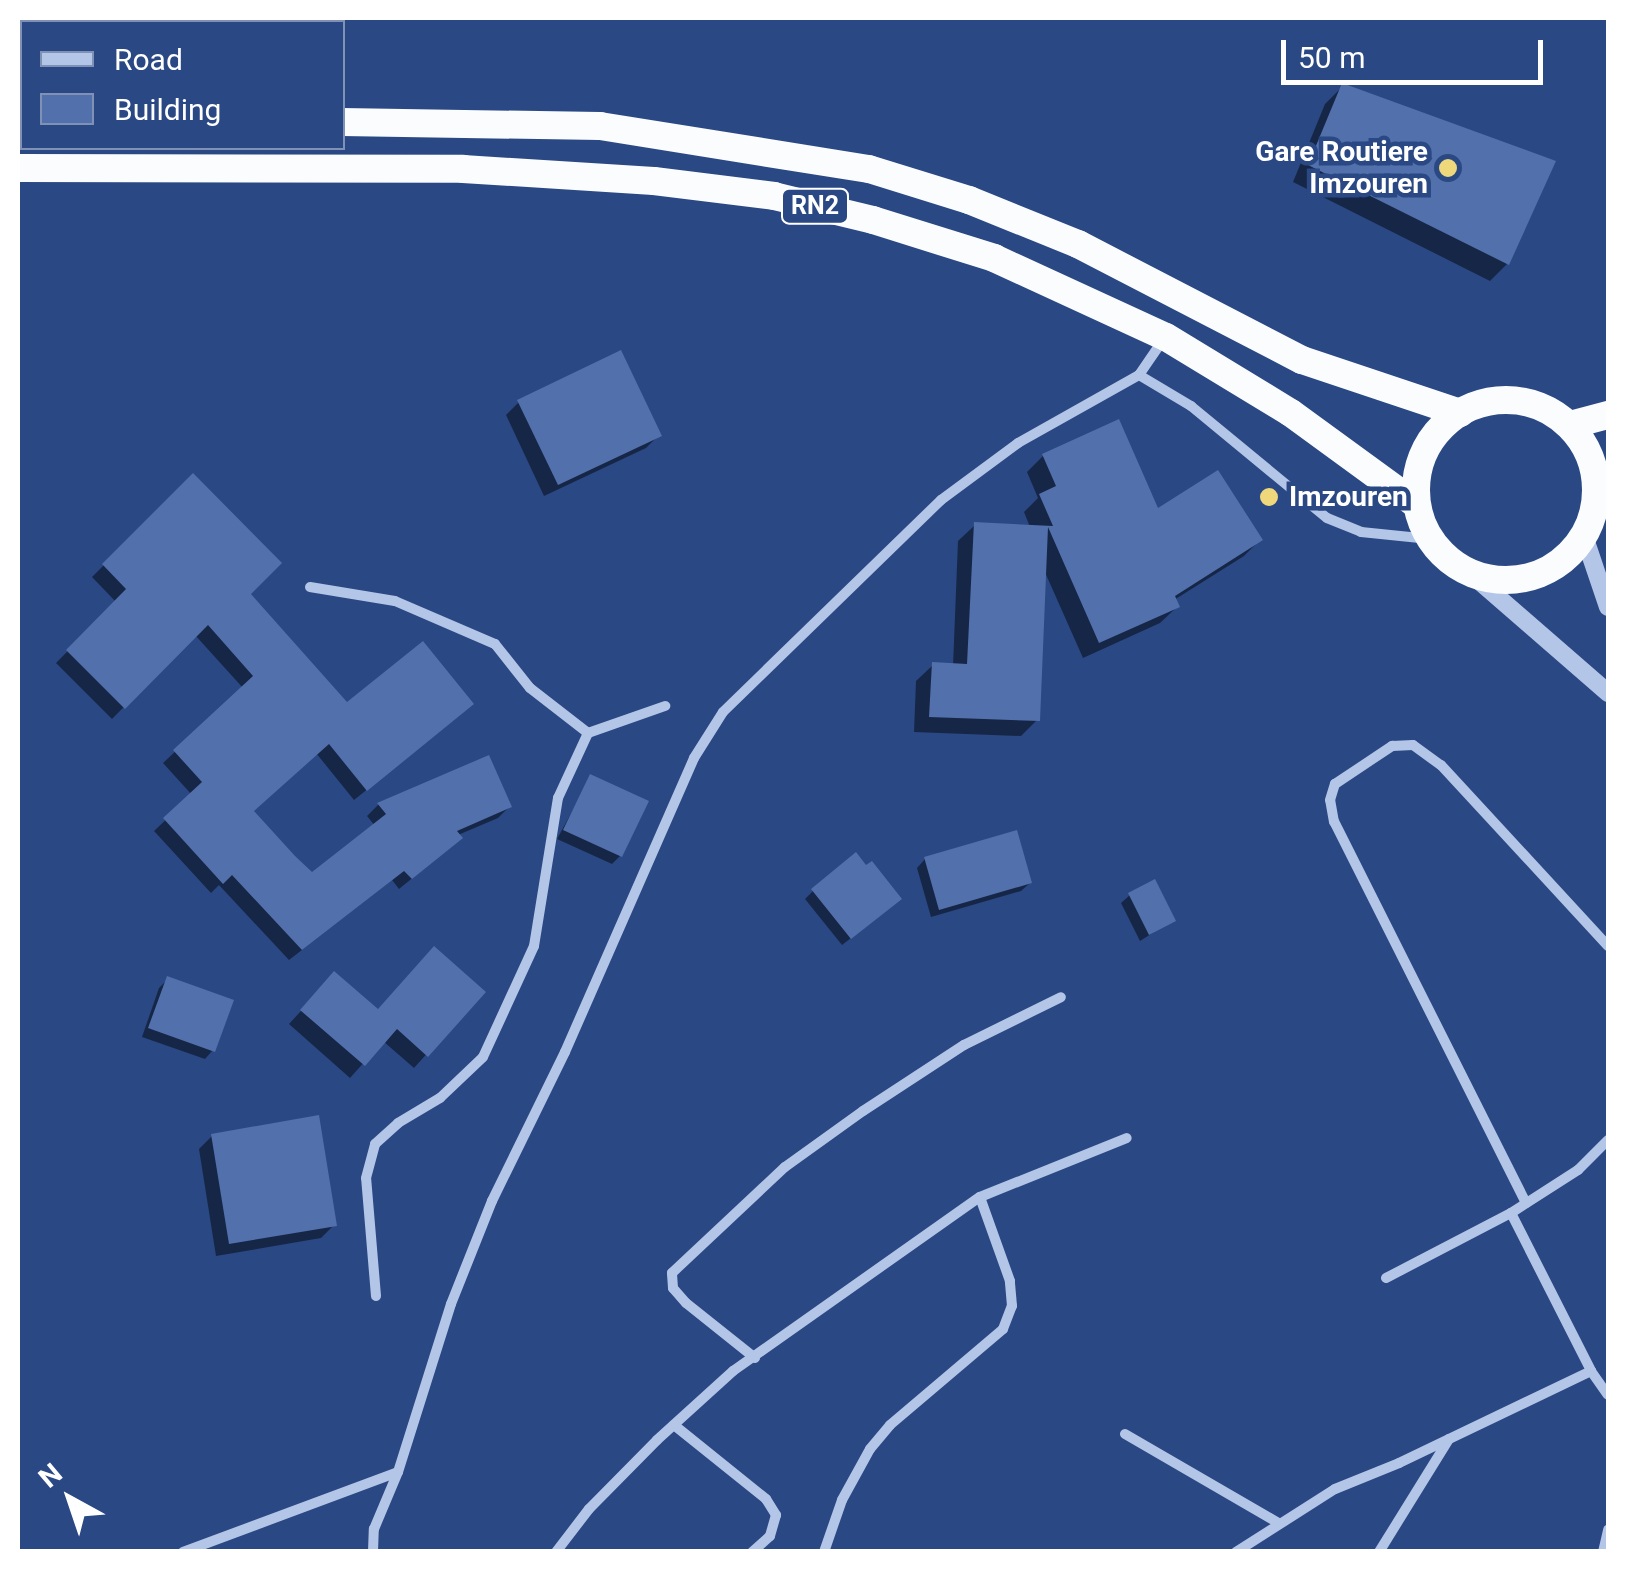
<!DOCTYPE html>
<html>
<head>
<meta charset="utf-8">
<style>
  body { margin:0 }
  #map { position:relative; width:1626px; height:1569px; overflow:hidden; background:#2a4884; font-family:Roboto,sans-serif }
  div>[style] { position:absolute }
  .shadow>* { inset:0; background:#0007 }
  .building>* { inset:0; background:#5270ac }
  .minor>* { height:10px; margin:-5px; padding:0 5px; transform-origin:5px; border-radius:5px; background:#b4c6e7 }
  .tertiary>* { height:18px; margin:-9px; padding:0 9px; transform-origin:9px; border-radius:9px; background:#b4c6e7 }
  .trunk>* { height:28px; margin:-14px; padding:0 14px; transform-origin:14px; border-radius:14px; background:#fafcfe }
  .trunk>.ring { margin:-14px; padding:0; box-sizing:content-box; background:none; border:28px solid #fafcfe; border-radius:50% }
  .dots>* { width:28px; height:28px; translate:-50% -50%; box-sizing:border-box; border:5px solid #2a4884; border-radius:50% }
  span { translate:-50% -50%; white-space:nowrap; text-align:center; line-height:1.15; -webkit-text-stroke:9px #2a4884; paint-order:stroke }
  .shield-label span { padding:2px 8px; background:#2a4884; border:2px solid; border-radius:8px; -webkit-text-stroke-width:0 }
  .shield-label { font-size:25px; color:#fff; font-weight:700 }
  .poi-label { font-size:28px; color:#fff; font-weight:700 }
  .right { translate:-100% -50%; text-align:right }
  .left { translate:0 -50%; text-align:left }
  .frame { position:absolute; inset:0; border:20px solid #fff; pointer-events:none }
  .legend { position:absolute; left:20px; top:20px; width:325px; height:130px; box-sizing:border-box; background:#2a4884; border:2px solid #7f91b5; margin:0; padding:12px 18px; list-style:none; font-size:30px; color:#fff }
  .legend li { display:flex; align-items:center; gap:20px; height:50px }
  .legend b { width:50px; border:2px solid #7f91b5 }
  .north { position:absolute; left:20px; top:1449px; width:100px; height:100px; -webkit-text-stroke:8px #2a4884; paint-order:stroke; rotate:320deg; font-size:28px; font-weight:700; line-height:40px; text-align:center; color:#fff }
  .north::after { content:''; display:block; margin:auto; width:35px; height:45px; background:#fff; clip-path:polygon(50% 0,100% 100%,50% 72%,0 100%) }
  .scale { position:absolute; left:1281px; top:40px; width:262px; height:45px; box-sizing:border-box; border:5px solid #fff; border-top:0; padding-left:12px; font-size:30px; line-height:35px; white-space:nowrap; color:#fff; -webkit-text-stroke:8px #2a4884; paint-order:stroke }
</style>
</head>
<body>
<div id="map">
  <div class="shadow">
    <i style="clip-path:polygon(1343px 86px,1507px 264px,1490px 281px,1293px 182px,1325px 104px)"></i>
    <i style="clip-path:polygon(519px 402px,659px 435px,646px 448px,544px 496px,506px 415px)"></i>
    <i style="clip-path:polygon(1043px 456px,1157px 512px,1260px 540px,1244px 556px,1174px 600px,1177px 607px,1160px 623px,1083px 658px,1044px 570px,1037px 720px,1021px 736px,914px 732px,916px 681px,933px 665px,953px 666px,958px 541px,975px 525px,1030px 527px,1024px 512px,1038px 498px,1027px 472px)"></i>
    <i style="clip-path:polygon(193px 476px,247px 594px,347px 706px,460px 715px,354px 800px,316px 753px,251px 812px,312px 875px,375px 826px,367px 816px,378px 805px,488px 758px,509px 807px,498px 818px,458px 835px,448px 849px,399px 889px,392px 880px,289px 960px,219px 885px,211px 893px,154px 831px,192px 795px,163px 763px,243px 688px,195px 635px,112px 719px,56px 663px,116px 602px,92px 577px)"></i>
    <i style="clip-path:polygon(591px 777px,620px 856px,612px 864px,557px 839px)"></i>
    <i style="clip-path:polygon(925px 859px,1030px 883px,1021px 891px,931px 917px,917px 868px)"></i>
    <i style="clip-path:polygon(813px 891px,891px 907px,842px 945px,805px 899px)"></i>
    <i style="clip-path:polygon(1130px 895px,1173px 920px,1140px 941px,1121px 903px)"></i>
    <i style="clip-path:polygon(168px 979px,213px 1050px,205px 1059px,142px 1037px,159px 988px)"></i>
    <i style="clip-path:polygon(322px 988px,377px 1012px,482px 992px,414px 1068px,383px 1041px,350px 1078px,289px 1024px)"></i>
    <i style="clip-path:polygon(212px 1136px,334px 1225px,321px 1238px,216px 1256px,199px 1149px)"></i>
  </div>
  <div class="building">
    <i style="clip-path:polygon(1342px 83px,1556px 161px,1509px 265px,1308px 165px)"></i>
    <i style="clip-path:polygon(621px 350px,662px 436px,558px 485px,517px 400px)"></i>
    <i style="clip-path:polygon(1119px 419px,1158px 508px,1218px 470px,1263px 540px,1175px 596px,1180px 607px,1099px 643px,1048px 527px,1040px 721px,929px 717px,932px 662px,967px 664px,974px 522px,1053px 526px,1039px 494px,1056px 486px,1042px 454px)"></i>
    <i style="clip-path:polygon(193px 473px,282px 563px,251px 594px,347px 702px,423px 641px,474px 704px,367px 791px,329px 744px,254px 811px,295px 856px,312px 872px,386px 814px,377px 803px,489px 755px,512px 807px,457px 831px,463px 838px,412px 879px,404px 871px,302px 950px,232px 875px,223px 884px,163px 818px,202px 782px,173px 750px,253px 676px,208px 625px,125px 709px,66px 650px,126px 589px,102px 564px)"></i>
    <i style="clip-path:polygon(590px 774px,649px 801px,622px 857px,563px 830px)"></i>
    <i style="clip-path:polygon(1017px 830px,1032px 883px,939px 910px,924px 857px)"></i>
    <i style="clip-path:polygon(856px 852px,866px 865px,872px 861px,902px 899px,851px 939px,811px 889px)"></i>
    <i style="clip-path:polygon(1155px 879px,1176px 921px,1149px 935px,1128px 893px)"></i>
    <i style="clip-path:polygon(434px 946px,486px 992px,428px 1057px,397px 1029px,365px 1066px,300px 1010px,334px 971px,378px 1009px)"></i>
    <i style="clip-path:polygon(167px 976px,234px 1000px,215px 1052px,148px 1028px)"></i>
    <i style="clip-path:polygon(319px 1115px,337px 1226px,229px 1244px,211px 1134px)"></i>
  </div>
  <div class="minor">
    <i style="left:1139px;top:375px;width:61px;rotate:30.8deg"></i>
    <i style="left:1191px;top:406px;width:176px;rotate:39.5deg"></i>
    <i style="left:1327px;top:518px;width:37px;rotate:22deg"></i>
    <i style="left:1361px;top:532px;width:69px;rotate:5.8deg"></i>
    <i style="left:310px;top:587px;width:86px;rotate:9.4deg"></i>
    <i style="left:395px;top:601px;width:109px;rotate:23.3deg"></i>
    <i style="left:495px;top:644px;width:56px;rotate:51.5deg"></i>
    <i style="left:530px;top:688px;width:73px;rotate:37.8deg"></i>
    <i style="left:588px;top:733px;width:82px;rotate:-19.3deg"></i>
    <i style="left:1526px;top:1203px;width:427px;rotate:-116.7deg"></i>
    <i style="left:1334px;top:822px;width:22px;rotate:-100deg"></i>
    <i style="left:1330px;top:800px;width:17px;rotate:-73deg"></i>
    <i style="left:1335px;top:784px;width:69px;rotate:-33.7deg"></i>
    <i style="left:1392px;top:746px;width:21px;rotate:-3deg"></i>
    <i style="left:1413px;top:745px;width:34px;rotate:36deg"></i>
    <i style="left:1441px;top:765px;width:246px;rotate:47.3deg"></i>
    <i style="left:1511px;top:1213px;width:177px;rotate:63.1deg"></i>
    <i style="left:1591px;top:1371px;width:29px;rotate:55deg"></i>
    <i style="left:1386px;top:1278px;width:141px;rotate:-27.5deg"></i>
    <i style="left:1511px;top:1213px;width:80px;rotate:-32.7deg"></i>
    <i style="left:1578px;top:1170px;width:42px;rotate:-45deg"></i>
    <i style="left:376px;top:1296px;width:118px;rotate:-94.8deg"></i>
    <i style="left:366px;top:1178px;width:35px;rotate:-75deg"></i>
    <i style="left:375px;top:1144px;width:31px;rotate:-42deg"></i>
    <i style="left:398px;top:1123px;width:49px;rotate:-30.8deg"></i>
    <i style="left:440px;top:1098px;width:59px;rotate:-43.6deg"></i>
    <i style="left:483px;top:1057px;width:122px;rotate:-65.3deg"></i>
    <i style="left:534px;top:946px;width:150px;rotate:-80.8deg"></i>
    <i style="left:558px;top:798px;width:72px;rotate:-65.2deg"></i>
    <i style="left:755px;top:1358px;width:88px;rotate:-141.4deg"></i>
    <i style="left:686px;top:1303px;width:20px;rotate:-131deg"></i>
    <i style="left:673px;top:1288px;width:15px;rotate:-94deg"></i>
    <i style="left:672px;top:1273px;width:155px;rotate:-43.2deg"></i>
    <i style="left:785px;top:1167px;width:96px;rotate:-35.7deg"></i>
    <i style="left:863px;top:1111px;width:121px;rotate:-33.2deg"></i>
    <i style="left:964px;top:1045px;width:108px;rotate:-26.3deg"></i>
    <i style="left:674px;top:1425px;width:118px;rotate:38.8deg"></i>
    <i style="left:766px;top:1499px;width:19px;rotate:58deg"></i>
    <i style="left:776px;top:1515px;width:22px;rotate:106deg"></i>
    <i style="left:770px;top:1536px;width:24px;rotate:138deg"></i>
    <i style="left:1125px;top:1434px;width:176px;rotate:30.1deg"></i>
    <i style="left:183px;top:1552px;width:229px;rotate:-20.4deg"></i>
    <i style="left:373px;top:1552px;width:23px;rotate:-88deg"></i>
    <i style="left:374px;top:1529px;width:62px;rotate:-67.2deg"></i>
    <i style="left:398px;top:1472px;width:176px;rotate:-72.5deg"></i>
    <i style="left:451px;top:1304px;width:111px;rotate:-68.3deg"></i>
    <i style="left:492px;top:1201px;width:166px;rotate:-63.9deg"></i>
    <i style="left:565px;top:1052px;width:321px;rotate:-66.3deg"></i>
    <i style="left:694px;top:758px;width:54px;rotate:-57.8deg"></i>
    <i style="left:723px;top:712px;width:304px;rotate:-44.2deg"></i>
    <i style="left:941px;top:500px;width:96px;rotate:-36.5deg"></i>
    <i style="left:1018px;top:443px;width:139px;rotate:-29.3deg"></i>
    <i style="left:1139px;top:375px;width:42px;rotate:-55.6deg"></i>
    <i style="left:556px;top:1552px;width:54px;rotate:-52.5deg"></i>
    <i style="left:589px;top:1509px;width:97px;rotate:-45.4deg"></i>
    <i style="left:657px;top:1440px;width:103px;rotate:-42.2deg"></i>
    <i style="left:733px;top:1371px;width:302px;rotate:-35.2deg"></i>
    <i style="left:980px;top:1197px;width:158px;rotate:-21.9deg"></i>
    <i style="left:824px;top:1552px;width:55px;rotate:-70.9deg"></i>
    <i style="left:842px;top:1500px;width:58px;rotate:-61.2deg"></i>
    <i style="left:870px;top:1449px;width:31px;rotate:-50deg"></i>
    <i style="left:890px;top:1425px;width:148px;rotate:-40.3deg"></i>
    <i style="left:1003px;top:1329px;width:25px;rotate:-69deg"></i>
    <i style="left:1012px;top:1306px;width:25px;rotate:-95deg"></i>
    <i style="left:1010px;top:1281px;width:89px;rotate:-109.7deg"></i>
    <i style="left:1236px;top:1552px;width:117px;rotate:-32.5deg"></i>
    <i style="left:1335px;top:1489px;width:69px;rotate:-22.1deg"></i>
    <i style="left:1399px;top:1463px;width:213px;rotate:-25.6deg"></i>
    <i style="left:1379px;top:1552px;width:133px;rotate:-58.2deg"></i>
    <i style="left:1603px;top:1552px;width:23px;rotate:-77deg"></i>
  </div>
  <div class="tertiary">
    <i style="left:1584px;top:536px;width:75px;rotate:71.3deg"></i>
    <i style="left:1470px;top:573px;width:183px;rotate:41deg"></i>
  </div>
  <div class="trunk">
    <i style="left:18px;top:120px;width:4px"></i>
    <i style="left:342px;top:122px;width:258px;rotate:0.9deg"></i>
    <i style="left:600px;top:126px;width:272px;rotate:9.1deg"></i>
    <i style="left:869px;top:169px;width:105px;rotate:17.2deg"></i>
    <i style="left:969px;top:200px;width:118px;rotate:22deg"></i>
    <i style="left:1078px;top:244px;width:252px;rotate:27.4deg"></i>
    <i style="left:1302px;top:360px;width:167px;rotate:18.5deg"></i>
    <i style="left:18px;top:168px;width:445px;rotate:0.1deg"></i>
    <i style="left:463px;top:169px;width:191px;rotate:3.6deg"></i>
    <i style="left:654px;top:181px;width:121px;rotate:7.1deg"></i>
    <i style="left:774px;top:196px;width:102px;rotate:13.6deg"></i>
    <i style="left:873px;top:220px;width:127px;rotate:17.4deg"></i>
    <i style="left:994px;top:258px;width:189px;rotate:24.7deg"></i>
    <i style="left:1166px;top:337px;width:146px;rotate:31.3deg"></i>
    <i style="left:1291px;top:413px;width:155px;rotate:36.1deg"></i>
    <i class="ring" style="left:1416px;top:400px;width:152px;height:152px"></i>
    <i style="left:1570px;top:425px;width:39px;rotate:-15deg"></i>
  </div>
  <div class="dots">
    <i style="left:1448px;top:168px;background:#eed87b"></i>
    <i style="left:1269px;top:497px;background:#eed87b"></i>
  </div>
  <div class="shield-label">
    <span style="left:815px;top:206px">RN2</span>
  </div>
  <div class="poi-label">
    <span class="right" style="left:1428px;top:168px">Gare Routiere<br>Imzouren</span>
    <span class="left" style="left:1289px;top:497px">Imzouren</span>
  </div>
  <div class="frame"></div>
  <ul class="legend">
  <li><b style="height:12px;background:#b4c6e7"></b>Road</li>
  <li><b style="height:28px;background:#5270ac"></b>Building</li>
  </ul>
  <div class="north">N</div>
  <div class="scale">50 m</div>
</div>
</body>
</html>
